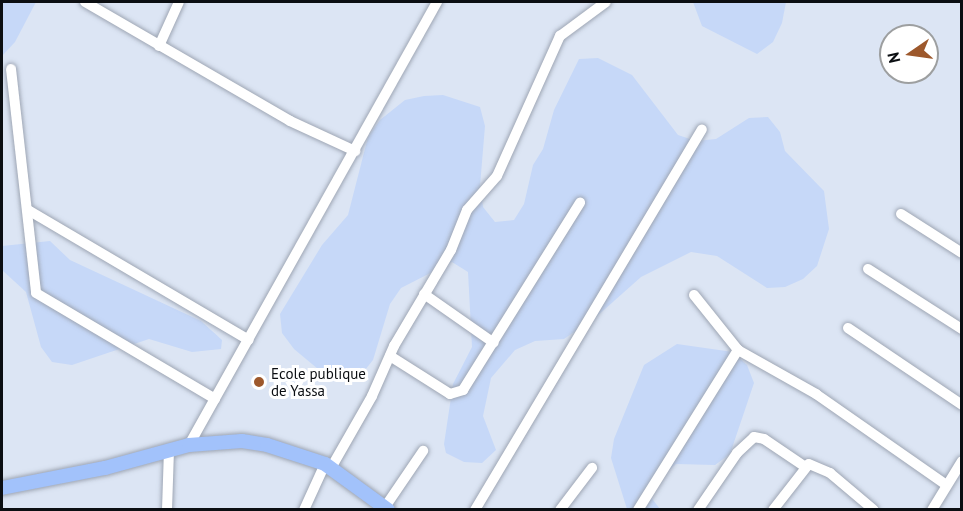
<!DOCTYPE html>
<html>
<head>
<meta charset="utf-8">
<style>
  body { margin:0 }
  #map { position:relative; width:963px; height:511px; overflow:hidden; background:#dce5f4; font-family:"PT Sans",sans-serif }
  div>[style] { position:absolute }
  .green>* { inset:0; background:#c6d8f8 }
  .roads { filter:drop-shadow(0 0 2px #9ea6b4) drop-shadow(0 0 2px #9ea6b4) }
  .minor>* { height:10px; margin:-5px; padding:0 5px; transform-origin:5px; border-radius:5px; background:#fff }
  .major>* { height:14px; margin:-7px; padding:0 7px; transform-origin:7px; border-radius:7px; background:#a2c2fb }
  .dots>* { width:16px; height:16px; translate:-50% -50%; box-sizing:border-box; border:3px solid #fff; border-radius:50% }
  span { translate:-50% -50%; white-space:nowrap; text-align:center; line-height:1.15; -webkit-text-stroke:6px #fff; paint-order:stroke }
  .poi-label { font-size:15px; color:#0b0e12 }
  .left { translate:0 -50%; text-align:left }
  .frame { position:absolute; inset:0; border:3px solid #0b0e12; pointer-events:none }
  .north { position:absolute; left:879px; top:24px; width:60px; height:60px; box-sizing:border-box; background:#fff; border:2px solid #9d9fa0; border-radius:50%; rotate:257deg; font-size:16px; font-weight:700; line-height:24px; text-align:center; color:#0b0e12 }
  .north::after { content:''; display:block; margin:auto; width:21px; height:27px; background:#9d582c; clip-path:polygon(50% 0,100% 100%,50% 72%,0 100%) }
</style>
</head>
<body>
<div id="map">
  <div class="green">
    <i style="clip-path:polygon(2px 2px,36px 2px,15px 42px,2px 56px)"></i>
    <i style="clip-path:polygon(693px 2px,786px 2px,782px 23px,773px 42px,757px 54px,702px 26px)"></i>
    <i style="clip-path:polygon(598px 58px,632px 75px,678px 135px,696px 141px,716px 139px,749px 118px,768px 117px,780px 132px,785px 151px,824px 191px,829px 229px,817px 266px,803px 279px,785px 287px,767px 288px,717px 256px,691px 252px,641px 277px,596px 317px,564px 339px,535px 341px,515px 350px,491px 378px,483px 416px,496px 450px,482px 463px,464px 462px,446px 453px,444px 444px,453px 384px,472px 347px,468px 272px,452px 262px,401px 288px,390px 304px,373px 360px,361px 375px,342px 379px,324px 374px,294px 349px,282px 333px,280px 314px,322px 245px,348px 215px,368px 137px,380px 120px,405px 100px,424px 96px,443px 95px,480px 107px,485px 126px,480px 186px,483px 207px,495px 222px,514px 220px,524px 204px,533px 165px,543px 149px,554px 110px,579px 59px)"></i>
    <i style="clip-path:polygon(50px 241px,70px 260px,201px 321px,222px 340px,221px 349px,192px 352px,149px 339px,72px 365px,52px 362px,41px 347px,26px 292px,2px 270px,2px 246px)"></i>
    <i style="clip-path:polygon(677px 344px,733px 352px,747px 365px,754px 383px,730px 454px,715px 465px,676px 464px,646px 491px,660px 509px,627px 509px,611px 458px,614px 439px,644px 365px)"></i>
  </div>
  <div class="roads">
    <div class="minor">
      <i style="left:85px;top:2px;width:237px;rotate:30.1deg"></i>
      <i style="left:290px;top:121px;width:72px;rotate:24.8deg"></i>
      <i style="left:159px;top:46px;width:48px;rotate:-65.6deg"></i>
      <i style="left:11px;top:69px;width:225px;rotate:83.6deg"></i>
      <i style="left:36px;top:293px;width:208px;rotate:30.6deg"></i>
      <i style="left:28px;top:210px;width:256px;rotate:30.5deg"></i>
      <i style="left:901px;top:214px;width:72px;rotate:32.6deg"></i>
      <i style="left:868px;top:269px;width:112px;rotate:32.6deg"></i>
      <i style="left:424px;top:294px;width:85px;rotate:35deg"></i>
      <i style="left:694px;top:295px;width:70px;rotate:51.3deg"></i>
      <i style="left:738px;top:350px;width:90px;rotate:29.4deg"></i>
      <i style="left:816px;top:394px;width:157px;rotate:34.9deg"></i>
      <i style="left:848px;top:328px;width:138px;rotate:34deg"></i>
      <i style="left:390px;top:356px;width:71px;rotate:32.3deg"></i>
      <i style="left:450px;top:394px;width:14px;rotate:-17deg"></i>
      <i style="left:463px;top:390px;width:221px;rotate:-58deg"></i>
      <i style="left:189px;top:445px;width:508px;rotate:-60.76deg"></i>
      <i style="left:331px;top:468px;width:83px;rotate:-60.3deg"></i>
      <i style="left:372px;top:396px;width:55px;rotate:-66.3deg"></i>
      <i style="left:394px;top:346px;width:112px;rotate:-59.3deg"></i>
      <i style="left:451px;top:250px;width:43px;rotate:-68.2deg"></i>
      <i style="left:467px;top:210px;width:45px;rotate:-48.6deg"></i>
      <i style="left:497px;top:176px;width:154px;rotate:-65.8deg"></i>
      <i style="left:560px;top:36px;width:57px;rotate:-36.5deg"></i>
      <i style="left:385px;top:507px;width:68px;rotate:-55.8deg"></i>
      <i style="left:167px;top:510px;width:59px;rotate:-88.1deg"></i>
      <i style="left:304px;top:510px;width:51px;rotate:-65.5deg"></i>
      <i style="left:475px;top:510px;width:443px;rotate:-59.2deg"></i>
      <i style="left:560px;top:510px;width:53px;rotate:-52.7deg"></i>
      <i style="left:638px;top:510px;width:189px;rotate:-58deg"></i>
      <i style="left:698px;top:510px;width:69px;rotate:-55.6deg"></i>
      <i style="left:737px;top:453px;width:23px;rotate:-43deg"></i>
      <i style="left:754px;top:437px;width:10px;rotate:11deg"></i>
      <i style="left:764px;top:439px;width:48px;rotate:34deg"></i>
      <i style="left:773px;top:510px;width:58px;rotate:-52deg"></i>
      <i style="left:809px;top:464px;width:23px;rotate:23deg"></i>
      <i style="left:830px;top:473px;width:57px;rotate:40.1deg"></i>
      <i style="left:932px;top:510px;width:57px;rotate:-58.5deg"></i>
    </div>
    <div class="major">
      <i style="left:2px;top:488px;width:105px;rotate:-11deg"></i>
      <i style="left:105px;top:468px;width:87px;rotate:-15.3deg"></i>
      <i style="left:189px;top:445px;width:53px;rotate:-4.3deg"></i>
      <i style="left:242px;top:441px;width:25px;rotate:9deg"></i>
      <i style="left:267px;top:445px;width:61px;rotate:18.1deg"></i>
      <i style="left:325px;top:464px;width:78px;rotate:36.1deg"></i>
    </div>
  </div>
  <div class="dots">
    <i style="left:259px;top:382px;background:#9d582c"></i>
  </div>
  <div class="poi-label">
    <span class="left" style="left:271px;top:382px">Ecole publique<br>de Yassa</span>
  </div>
  <div class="frame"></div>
  <div class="north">N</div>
</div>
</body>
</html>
